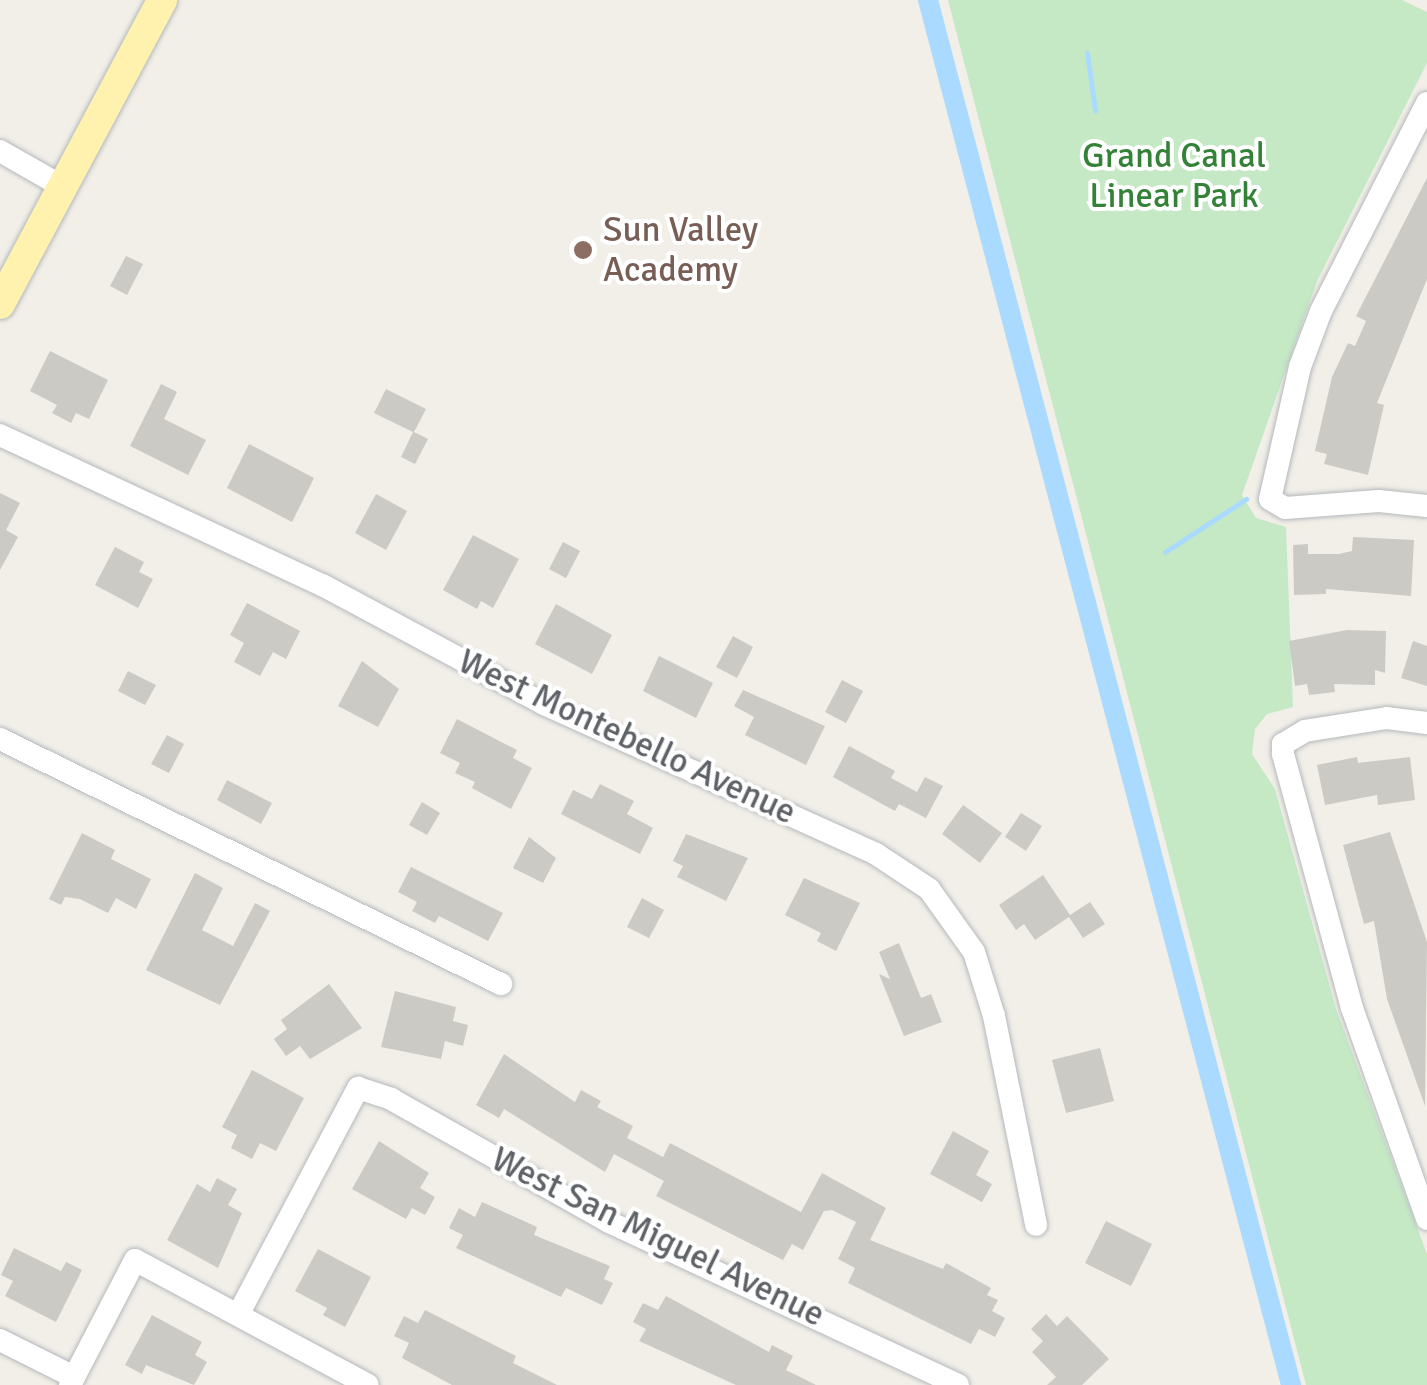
<!DOCTYPE html>
<html>
<head>
<meta charset="utf-8">
<style>
  body { margin:0 }
  #map { position:relative; width:1427px; height:1385px; overflow:hidden; background:#f1efe8; font-family:Signika,sans-serif }
  div>[style] { position:absolute }
  .green>* { inset:0; background:#c5e8c5 }
  .stream>* { height:5px; margin:-2.5px; padding:0 2.5px; transform-origin:2.5px; border-radius:2.5px; background:#aadaff }
  .canal>* { height:20px; margin:-10px; padding:0 10px; transform-origin:10px; border-radius:10px; background:#aadaff }
  .building>* { inset:0; background:#cccac5 }
  .roads { filter:drop-shadow(0 0 2px #b5b8bc) drop-shadow(0 0 2px #b5b8bc) }
  .minor>* { height:22px; margin:-11px; padding:0 11px; transform-origin:11px; border-radius:11px; background:#fff }
  .major>* { height:30px; margin:-15px; padding:0 15px; transform-origin:15px; border-radius:15px; background:#fff2af }
  .dots>* { width:28px; height:28px; translate:-50% -50%; box-sizing:border-box; border:5px solid #fff; border-radius:50% }
  span { translate:-50% -50%; white-space:nowrap; text-align:center; line-height:1.15; -webkit-text-stroke:8px #fff; paint-order:stroke }
  .park-label { font-size:35px; color:#348238 }
  .education-label { font-size:35px; color:#785e54 }
  .left { translate:0 -50%; text-align:left }
  .street-label { font-size:35px; color:#5f6368 }
</style>
</head>
<body>
<div id="map">
  <div class="green">
    <i style="clip-path:polygon(948px 0,1402px 0,1427px 12px,1427px 63px,1317px 281px,1242px 495px,1256px 518px,1286px 527px,1293px 707px,1267px 714px,1255px 729px,1252px 754px,1275px 789px,1336px 1009px,1427px 1254px,1427px 1385px,1306px 1385px)"></i>
  </div>
  <div class="stream">
    <i style="left:1087px;top:53px;width:58px;rotate:82deg"></i>
    <i style="left:1165px;top:552px;width:97px;rotate:-33.2deg"></i>
  </div>
  <div class="canal">
    <i style="left:928px;top:0;width:1432px;rotate:75.31deg"></i>
  </div>
  <div class="building">
    <i style="clip-path:polygon(1427px 178px,1427px 279px,1377px 403px,1384px 405px,1368px 475px,1324px 464px,1327px 454px,1315px 451px,1332px 377px,1348px 343px,1355px 346px,1366px 321px,1356px 316px)"></i>
    <i style="clip-path:polygon(126px 256px,143px 264px,127px 295px,110px 286px)"></i>
    <i style="clip-path:polygon(50px 351px,108px 380px,89px 419px,76px 413px,71px 423px,52px 413px,57px 405px,30px 391px)"></i>
    <i style="clip-path:polygon(161px 384px,177px 392px,164px 419px,206px 440px,188px 475px,130px 446px)"></i>
    <i style="clip-path:polygon(386px 389px,426px 409px,414px 432px,428px 439px,415px 464px,401px 457px,413px 432px,374px 413px)"></i>
    <i style="clip-path:polygon(249px 444px,314px 478px,292px 522px,227px 488px)"></i>
    <i style="clip-path:polygon(0 493px,20px 503px,6px 530px,18px 537px,0 570px)"></i>
    <i style="clip-path:polygon(376px 494px,407px 511px,386px 550px,355px 533px)"></i>
    <i style="clip-path:polygon(473px 535px,519px 559px,493px 608px,481px 601px,477px 609px,443px 590px)"></i>
    <i style="clip-path:polygon(1353px 537px,1414px 540px,1411px 596px,1326px 589px,1326px 594px,1294px 595px,1293px 545px,1308px 544px,1308px 554px,1339px 554px,1352px 551px)"></i>
    <i style="clip-path:polygon(563px 542px,580px 551px,566px 578px,549px 569px)"></i>
    <i style="clip-path:polygon(115px 547px,144px 562px,139px 572px,153px 579px,138px 608px,95px 585px)"></i>
    <i style="clip-path:polygon(247px 603px,300px 631px,286px 659px,273px 652px,260px 676px,234px 662px,244px 643px,230px 635px)"></i>
    <i style="clip-path:polygon(556px 604px,612px 635px,592px 674px,535px 644px)"></i>
    <i style="clip-path:polygon(1347px 630px,1386px 631px,1385px 673px,1375px 670px,1375px 685px,1334px 684px,1335px 692px,1309px 695px,1307px 684px,1295px 686px,1289px 641px)"></i>
    <i style="clip-path:polygon(733px 636px,753px 647px,737px 678px,716px 667px)"></i>
    <i style="clip-path:polygon(1413px 641px,1427px 646px,1427px 686px,1401px 678px)"></i>
    <i style="clip-path:polygon(659px 656px,713px 683px,696px 718px,643px 691px)"></i>
    <i style="clip-path:polygon(362px 661px,399px 689px,378px 727px,338px 706px)"></i>
    <i style="clip-path:polygon(128px 671px,156px 685px,145px 705px,118px 691px)"></i>
    <i style="clip-path:polygon(842px 680px,863px 691px,846px 723px,825px 712px)"></i>
    <i style="clip-path:polygon(743px 690px,825px 726px,806px 765px,745px 735px,754px 717px,734px 706px)"></i>
    <i style="clip-path:polygon(457px 719px,517px 750px,513px 758px,532px 768px,511px 809px,472px 788px,475px 782px,455px 773px,460px 763px,440px 753px)"></i>
    <i style="clip-path:polygon(167px 735px,184px 744px,169px 773px,151px 764px)"></i>
    <i style="clip-path:polygon(849px 746px,895px 771px,891px 778px,917px 792px,925px 777px,943px 786px,926px 818px,899px 804px,895px 811px,833px 777px)"></i>
    <i style="clip-path:polygon(1357px 757px,1358px 763px,1410px 757px,1415px 800px,1378px 805px,1377px 795px,1325px 805px,1317px 765px)"></i>
    <i style="clip-path:polygon(227px 780px,272px 803px,261px 824px,217px 800px)"></i>
    <i style="clip-path:polygon(600px 784px,634px 801px,627px 814px,653px 828px,640px 854px,561px 814px,573px 790px,592px 799px)"></i>
    <i style="clip-path:polygon(422px 802px,440px 813px,427px 835px,409px 825px)"></i>
    <i style="clip-path:polygon(963px 805px,1002px 833px,980px 863px,942px 834px)"></i>
    <i style="clip-path:polygon(1021px 813px,1042px 826px,1026px 851px,1005px 837px)"></i>
    <i style="clip-path:polygon(1390px 832px,1427px 942px,1425px 1106px,1387px 999px,1374px 921px,1364px 924px,1343px 845px)"></i>
    <i style="clip-path:polygon(82px 833px,115px 850px,111px 859px,151px 879px,136px 909px,116px 898px,108px 913px,80px 899px,65px 897px,61px 905px,49px 899px)"></i>
    <i style="clip-path:polygon(686px 834px,748px 858px,726px 901px,677px 877px,683px 866px,673px 861px)"></i>
    <i style="clip-path:polygon(529px 837px,556px 858px,543px 883px,513px 868px)"></i>
    <i style="clip-path:polygon(411px 867px,503px 913px,488px 941px,439px 916px,435px 923px,412px 911px,417px 902px,398px 892px)"></i>
    <i style="clip-path:polygon(195px 873px,223px 888px,202px 930px,233px 946px,255px 903px,270px 911px,220px 1005px,146px 970px)"></i>
    <i style="clip-path:polygon(1043px 875px,1070px 915px,1090px 902px,1105px 924px,1083px 938px,1069px 917px,1035px 940px,1024px 924px,1016px 930px,999px 905px)"></i>
    <i style="clip-path:polygon(804px 878px,860px 903px,836px 951px,817px 941px,821px 933px,785px 915px)"></i>
    <i style="clip-path:polygon(642px 898px,664px 910px,649px 938px,627px 927px)"></i>
    <i style="clip-path:polygon(899px 943px,921px 998px,931px 994px,942px 1022px,904px 1036px,879px 974px,890px 979px,879px 952px)"></i>
    <i style="clip-path:polygon(329px 984px,362px 1028px,310px 1059px,300px 1046px,286px 1056px,274px 1039px,287px 1029px,281px 1020px)"></i>
    <i style="clip-path:polygon(395px 991px,456px 1007px,453px 1021px,468px 1025px,463px 1046px,445px 1041px,441px 1059px,381px 1047px)"></i>
    <i style="clip-path:polygon(1100px 1048px,1114px 1101px,1066px 1113px,1052px 1060px)"></i>
    <i style="clip-path:polygon(504px 1054px,575px 1102px,581px 1090px,601px 1101px,597px 1107px,633px 1126px,627px 1138px,663px 1157px,670px 1143px,801px 1212px,822px 1173px,886px 1208px,870px 1240px,943px 1269px,946px 1263px,991px 1288px,987px 1295px,998px 1300px,992px 1311px,1005px 1318px,995px 1337px,979px 1329px,971px 1344px,848px 1283px,855px 1268px,838px 1259px,856px 1222px,832px 1210px,824px 1211px,803px 1250px,792px 1244px,783px 1260px,656px 1196px,664px 1181px,614px 1154px,605px 1172px,504px 1109px,499px 1118px,476px 1105px)"></i>
    <i style="clip-path:polygon(252px 1070px,304px 1098px,276px 1151px,260px 1143px,252px 1159px,231px 1148px,237px 1135px,222px 1127px)"></i>
    <i style="clip-path:polygon(953px 1131px,989px 1151px,976px 1175px,992px 1184px,982px 1202px,930px 1174px)"></i>
    <i style="clip-path:polygon(379px 1141px,429px 1173px,420px 1188px,435px 1197px,425px 1215px,412px 1208px,406px 1219px,352px 1189px)"></i>
    <i style="clip-path:polygon(217px 1178px,237px 1189px,228px 1205px,242px 1213px,218px 1268px,167px 1240px,197px 1184px,210px 1192px)"></i>
    <i style="clip-path:polygon(482px 1202px,537px 1227px,534px 1235px,610px 1266px,604px 1279px,613px 1283px,602px 1305px,566px 1288px,561px 1297px,456px 1248px,463px 1235px,449px 1228px,459px 1208px,475px 1217px)"></i>
    <i style="clip-path:polygon(1106px 1221px,1152px 1244px,1131px 1286px,1085px 1263px)"></i>
    <i style="clip-path:polygon(14px 1248px,61px 1271px,66px 1262px,82px 1270px,56px 1322px,5px 1296px,13px 1281px,1px 1275px)"></i>
    <i style="clip-path:polygon(318px 1249px,371px 1277px,345px 1327px,323px 1315px,327px 1308px,295px 1291px)"></i>
    <i style="clip-path:polygon(666px 1296px,769px 1352px,772px 1345px,793px 1356px,786px 1370px,816px 1385px,736px 1385px,639px 1341px,646px 1329px,633px 1322px,643px 1303px,658px 1310px)"></i>
    <i style="clip-path:polygon(425px 1310px,516px 1356px,513px 1363px,557px 1385px,452px 1385px,402px 1358px,409px 1343px,394px 1336px,404px 1316px,418px 1323px)"></i>
    <i style="clip-path:polygon(1046px 1314px,1057px 1326px,1067px 1316px,1109px 1359px,1082px 1385px,1047px 1385px,1056px 1377px,1032px 1352px,1043px 1341px,1031px 1329px)"></i>
    <i style="clip-path:polygon(152px 1315px,202px 1342px,195px 1355px,207px 1362px,194px 1385px,146px 1365px,142px 1374px,125px 1365px)"></i>
  </div>
  <div class="roads">
    <div class="minor">
      <i style="left:1427px;top:103px;width:233px;rotate:117deg"></i>
      <i style="left:1321px;top:311px;width:60px;rotate:110.6deg"></i>
      <i style="left:1300px;top:367px;width:135px;rotate:102.8deg"></i>
      <i style="left:1270px;top:499px;width:17px;rotate:31deg"></i>
      <i style="left:1285px;top:508px;width:94px;rotate:-4.3deg"></i>
      <i style="left:1379px;top:501px;width:48px;rotate:5.9deg"></i>
      <i style="left:0;top:151px;width:73px;rotate:29.7deg"></i>
      <i style="left:0;top:435px;width:357px;rotate:25deg"></i>
      <i style="left:324px;top:586px;width:250px;rotate:28.2deg"></i>
      <i style="left:544px;top:704px;width:364px;rotate:24.3deg"></i>
      <i style="left:876px;top:854px;width:64px;rotate:33.4deg"></i>
      <i style="left:929px;top:889px;width:77px;rotate:54.5deg"></i>
      <i style="left:974px;top:952px;width:67px;rotate:72.6deg"></i>
      <i style="left:994px;top:1016px;width:213px;rotate:78.6deg"></i>
      <i style="left:1427px;top:723px;width:40px;rotate:-172.9deg"></i>
      <i style="left:1387px;top:718px;width:83px;rotate:171deg"></i>
      <i style="left:1305px;top:731px;width:26px;rotate:149deg"></i>
      <i style="left:1283px;top:744px;width:10px;rotate:90deg"></i>
      <i style="left:1283px;top:754px;width:263px;rotate:74.8deg"></i>
      <i style="left:1352px;top:1008px;width:224px;rotate:70.4deg"></i>
      <i style="left:0;top:739px;width:558px;rotate:26.06deg"></i>
      <i style="left:239px;top:1313px;width:255px;rotate:-62.1deg"></i>
      <i style="left:358px;top:1088px;width:35px;rotate:18deg"></i>
      <i style="left:391px;top:1099px;width:250px;rotate:29.4deg"></i>
      <i style="left:609px;top:1222px;width:385px;rotate:25deg"></i>
      <i style="left:0;top:1340px;width:83px;rotate:26.6deg"></i>
      <i style="left:70px;top:1385px;width:141px;rotate:-62.5deg"></i>
      <i style="left:135px;top:1260px;width:264px;rotate:28.2deg"></i>
    </div>
    <div class="major">
      <i style="left:0;top:304px;width:344px;rotate:-61.9deg"></i>
    </div>
  </div>
  <div class="dots">
    <i style="left:583px;top:250px;background:#8d6e63"></i>
  </div>
  <div class="park-label">
    <span style="left:1174px;top:176px">Grand Canal<br>Linear Park</span>
  </div>
  <div class="education-label">
    <span class="left" style="left:603px;top:250px">Sun Valley<br>Academy</span>
  </div>
  <div class="street-label">
    <span style="left:627px;top:737px;rotate:25deg">West Montebello Avenue</span>
    <span style="left:658px;top:1237px;rotate:26deg">West San Miguel Avenue</span>
  </div>
</div>
</body>
</html>
